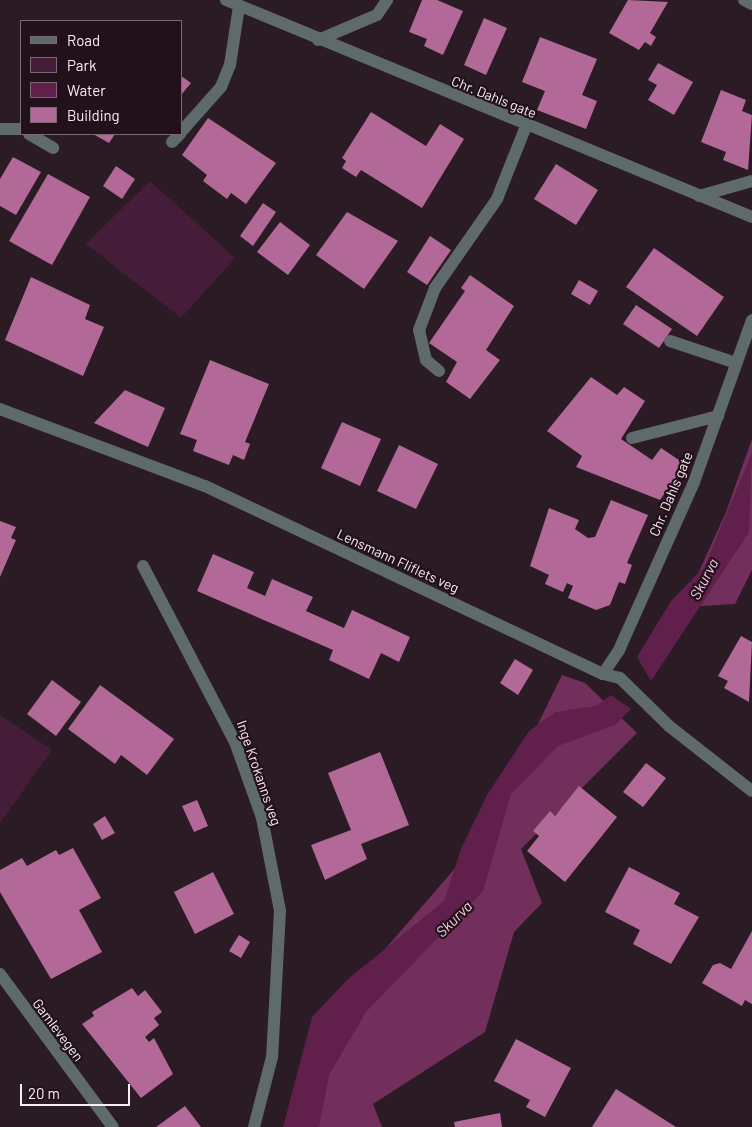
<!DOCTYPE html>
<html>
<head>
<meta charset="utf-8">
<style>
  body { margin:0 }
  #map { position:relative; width:752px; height:1127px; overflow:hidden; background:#2b1b25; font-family:Barlow,sans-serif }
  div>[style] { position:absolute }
  .green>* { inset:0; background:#461d38 }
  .forest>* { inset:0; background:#722f5b }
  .water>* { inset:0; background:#611f4c }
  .building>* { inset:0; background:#b26997 }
  .minor>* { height:12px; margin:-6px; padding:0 6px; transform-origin:6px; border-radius:6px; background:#5e6a6c }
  span { translate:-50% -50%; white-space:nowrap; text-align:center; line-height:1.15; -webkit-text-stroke:4.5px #22111b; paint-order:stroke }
  .street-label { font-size:14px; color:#f9edf4 }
  .water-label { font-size:15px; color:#f3cae2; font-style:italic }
  .legend { position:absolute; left:20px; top:20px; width:162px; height:115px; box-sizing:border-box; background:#22111b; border:1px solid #786972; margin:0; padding:6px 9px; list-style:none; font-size:15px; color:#f9edf4 }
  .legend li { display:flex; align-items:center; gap:10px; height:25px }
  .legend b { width:25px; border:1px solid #786972 }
  .scale { position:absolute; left:20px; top:1084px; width:110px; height:22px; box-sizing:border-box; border:2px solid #f9edf4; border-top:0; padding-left:6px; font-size:15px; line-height:18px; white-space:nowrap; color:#f9edf4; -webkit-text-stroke:4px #22111b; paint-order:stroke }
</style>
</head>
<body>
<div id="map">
  <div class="green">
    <i style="clip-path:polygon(150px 181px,235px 258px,181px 318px,86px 244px)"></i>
    <i style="clip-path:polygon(0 715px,52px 750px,0 823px)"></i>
  </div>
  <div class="forest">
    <i style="clip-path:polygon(752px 439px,752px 570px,735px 604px,683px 607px,726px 512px)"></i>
    <i style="clip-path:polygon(562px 675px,585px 683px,637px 733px,521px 849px,542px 903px,514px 932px,485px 1032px,373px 1104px,382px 1127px,295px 1127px,341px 1000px,483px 836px)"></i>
  </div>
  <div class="water">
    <i style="clip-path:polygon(752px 453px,749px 532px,651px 681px,637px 657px,671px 601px,704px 567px)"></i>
    <i style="clip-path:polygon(611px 695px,631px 709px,615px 725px,558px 746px,511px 794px,483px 891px,366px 1012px,329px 1075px,319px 1127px,283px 1127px,312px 1017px,348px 979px,444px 901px,461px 849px,487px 795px,529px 731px,555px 712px,596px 706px)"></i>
  </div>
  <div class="building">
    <i style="clip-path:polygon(422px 0,437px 0,463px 11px,443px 55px,424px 46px,427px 39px,409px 32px)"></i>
    <i style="clip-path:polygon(628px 0,668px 2px,650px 33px,656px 37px,651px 46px,645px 42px,639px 50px,609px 33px)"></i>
    <i style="clip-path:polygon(484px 18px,507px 28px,486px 75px,464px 65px)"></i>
    <i style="clip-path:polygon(540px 37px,597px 59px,582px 95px,597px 101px,586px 129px,537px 110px,545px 91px,522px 82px)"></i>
    <i style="clip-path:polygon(658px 63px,693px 82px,674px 115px,648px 100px,657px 85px,648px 80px)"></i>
    <i style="clip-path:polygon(181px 76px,191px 83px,181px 95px)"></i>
    <i style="clip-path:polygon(721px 90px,746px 100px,742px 111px,752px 115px,748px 170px,723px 160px,726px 152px,701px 142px)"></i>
    <i style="clip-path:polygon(371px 112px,426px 146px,440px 124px,464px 139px,422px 208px,361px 170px,356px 177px,342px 168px,346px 161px,342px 158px)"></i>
    <i style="clip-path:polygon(208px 118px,276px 163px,246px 204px,231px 193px,227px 199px,203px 181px,207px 175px,182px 155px)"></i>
    <i style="clip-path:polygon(93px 134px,115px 134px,109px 143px)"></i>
    <i style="clip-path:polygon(13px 157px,41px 172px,16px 215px,0 206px,0 179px)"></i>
    <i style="clip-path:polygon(556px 164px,598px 190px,576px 225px,534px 199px)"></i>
    <i style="clip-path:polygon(116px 166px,135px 179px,122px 199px,103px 186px)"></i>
    <i style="clip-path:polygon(48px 174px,90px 197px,52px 265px,9px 241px)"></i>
    <i style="clip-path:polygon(263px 203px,276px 212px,253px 246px,240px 236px)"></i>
    <i style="clip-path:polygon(347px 212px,398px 241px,364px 289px,316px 255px)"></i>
    <i style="clip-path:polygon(280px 222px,310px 245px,288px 275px,257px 252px)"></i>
    <i style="clip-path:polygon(430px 236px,451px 250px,427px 285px,407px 272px)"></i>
    <i style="clip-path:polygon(654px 248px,724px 297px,697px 336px,626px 287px)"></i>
    <i style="clip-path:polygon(470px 275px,514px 306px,486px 350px,500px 360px,470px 399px,446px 382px,457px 362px,429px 343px,465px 291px,461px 288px)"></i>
    <i style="clip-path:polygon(31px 277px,90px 305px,85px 319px,104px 327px,83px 376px,5px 340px)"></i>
    <i style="clip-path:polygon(579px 280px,598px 291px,590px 305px,571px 294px)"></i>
    <i style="clip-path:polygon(636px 305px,672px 329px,659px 348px,623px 324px)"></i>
    <i style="clip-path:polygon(210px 360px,269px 384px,245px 442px,250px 444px,244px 460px,233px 455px,229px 465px,193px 451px,197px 440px,180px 434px)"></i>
    <i style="clip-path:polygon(591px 377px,617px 395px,624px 387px,645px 401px,621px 439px,652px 460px,661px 448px,685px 464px,660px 500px,576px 467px,582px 456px,547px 431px)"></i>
    <i style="clip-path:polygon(125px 390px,165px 408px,148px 447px,94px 423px)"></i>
    <i style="clip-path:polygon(342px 422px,381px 439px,360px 486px,321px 468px)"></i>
    <i style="clip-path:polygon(399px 445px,438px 464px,416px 509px,377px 491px)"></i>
    <i style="clip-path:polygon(611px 500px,648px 515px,627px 563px,632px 565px,625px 584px,619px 582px,610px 605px,596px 610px,568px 598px,573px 586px,567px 583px,563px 592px,545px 584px,549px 575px,530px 566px,549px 508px,579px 520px,575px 529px,588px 538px,595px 537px)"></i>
    <i style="clip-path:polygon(0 521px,16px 527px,11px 538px,16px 540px,0 577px)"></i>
    <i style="clip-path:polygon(213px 554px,254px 572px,247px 588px,265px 596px,272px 579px,313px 597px,306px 611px,344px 628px,352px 610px,410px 637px,399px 662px,381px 653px,369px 679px,329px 660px,333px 650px,197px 591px)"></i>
    <i style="clip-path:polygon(741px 636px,752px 642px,749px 702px,724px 688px,728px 681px,718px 676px)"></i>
    <i style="clip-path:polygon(515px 659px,533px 670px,518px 695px,500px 683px)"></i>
    <i style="clip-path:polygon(52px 680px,81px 702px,56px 736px,27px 714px)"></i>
    <i style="clip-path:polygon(100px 685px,174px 739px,147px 775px,121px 755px,115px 764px,68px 729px)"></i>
    <i style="clip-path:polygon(380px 752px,409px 825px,361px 844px,367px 859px,325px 880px,311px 845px,351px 830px,328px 773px)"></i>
    <i style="clip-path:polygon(646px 763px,666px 778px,643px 807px,623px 792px)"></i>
    <i style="clip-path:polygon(579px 786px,617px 817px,565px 882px,527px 851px,539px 836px,533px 831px,550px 811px,555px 816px)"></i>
    <i style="clip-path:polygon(197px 800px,208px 826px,194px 832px,182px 806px)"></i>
    <i style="clip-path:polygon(105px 816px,115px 833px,102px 840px,93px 824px)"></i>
    <i style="clip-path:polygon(73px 848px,101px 898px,79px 910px,102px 952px,51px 979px,0 892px,0 870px,22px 858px,27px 866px,56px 850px,59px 855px)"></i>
    <i style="clip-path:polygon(629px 867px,680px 893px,674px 904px,699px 917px,671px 964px,633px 944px,640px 930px,605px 912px)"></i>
    <i style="clip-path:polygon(213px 872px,234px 914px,195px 934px,174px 892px)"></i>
    <i style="clip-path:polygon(752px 931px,752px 1004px,745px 1000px,742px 1006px,702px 983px,713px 965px,720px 963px,731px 969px)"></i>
    <i style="clip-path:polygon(239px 935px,250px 942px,241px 958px,229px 951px)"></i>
    <i style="clip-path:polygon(132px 988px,138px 996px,145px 990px,162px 1012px,154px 1018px,159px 1025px,145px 1037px,149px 1042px,154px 1038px,173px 1074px,141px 1098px,82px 1024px,94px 1016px,92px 1012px)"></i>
    <i style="clip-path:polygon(516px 1039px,571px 1068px,545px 1117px,526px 1107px,530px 1100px,494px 1081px)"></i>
    <i style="clip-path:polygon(616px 1089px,676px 1127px,592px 1127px)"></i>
    <i style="clip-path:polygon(185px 1106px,201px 1127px,156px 1127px)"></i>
    <i style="clip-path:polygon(500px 1113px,502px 1127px,455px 1127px,454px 1122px)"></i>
  </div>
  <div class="minor">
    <i style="left:226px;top:0;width:569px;rotate:22.42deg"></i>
    <i style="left:744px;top:0;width:9px;rotate:27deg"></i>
    <i style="left:318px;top:40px;width:64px;rotate:-23deg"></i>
    <i style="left:377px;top:15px;width:18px;rotate:-56deg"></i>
    <i style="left:0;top:129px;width:21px"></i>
    <i style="left:181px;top:132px;width:60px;rotate:-48.4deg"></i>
    <i style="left:221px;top:87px;width:24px;rotate:-68deg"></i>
    <i style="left:230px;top:65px;width:60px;rotate:-81.3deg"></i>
    <i style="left:29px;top:134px;width:28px;rotate:30deg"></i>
    <i style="left:172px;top:142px;width:11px;rotate:-45deg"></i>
    <i style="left:699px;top:196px;width:55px;rotate:-15.8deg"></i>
    <i style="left:670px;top:341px;width:70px;rotate:18.4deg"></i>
    <i style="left:439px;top:371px;width:17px;rotate:-140deg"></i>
    <i style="left:426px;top:360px;width:31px;rotate:-103deg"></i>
    <i style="left:419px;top:330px;width:45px;rotate:-69.1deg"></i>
    <i style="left:435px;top:288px;width:108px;rotate:-55.1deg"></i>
    <i style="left:497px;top:199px;width:79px;rotate:-68.3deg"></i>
    <i style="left:0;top:409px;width:219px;rotate:20.6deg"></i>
    <i style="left:205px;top:486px;width:440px;rotate:25.3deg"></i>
    <i style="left:603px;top:674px;width:17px;rotate:13deg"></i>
    <i style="left:620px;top:678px;width:69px;rotate:44.4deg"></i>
    <i style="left:669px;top:726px;width:105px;rotate:38.1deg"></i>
    <i style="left:632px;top:438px;width:89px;rotate:-14.3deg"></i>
    <i style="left:143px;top:566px;width:199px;rotate:62.4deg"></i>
    <i style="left:235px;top:742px;width:81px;rotate:70.4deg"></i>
    <i style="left:262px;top:818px;width:95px;rotate:79deg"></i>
    <i style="left:280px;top:911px;width:146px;rotate:93.1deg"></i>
    <i style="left:272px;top:1057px;width:72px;rotate:104.4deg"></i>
    <i style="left:603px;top:674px;width:29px;rotate:-56deg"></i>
    <i style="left:619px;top:650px;width:184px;rotate:-65.9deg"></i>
    <i style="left:694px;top:482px;width:172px;rotate:-70.3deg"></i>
    <i style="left:0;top:974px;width:190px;rotate:53.6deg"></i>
  </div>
  <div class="street-label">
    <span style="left:494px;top:97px;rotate:22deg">Chr. Dahls gate</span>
    <span style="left:671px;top:494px;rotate:-67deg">Chr. Dahls gate</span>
    <span style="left:398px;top:561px;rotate:25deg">Lensmann Fliflets veg</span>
    <span style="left:259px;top:773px;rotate:71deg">Inge Krokanns veg</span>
    <span style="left:58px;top:1030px;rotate:53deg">Gamlevegen</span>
  </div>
  <div class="water-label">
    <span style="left:704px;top:579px;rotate:-62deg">Skurva</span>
    <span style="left:454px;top:919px;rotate:-45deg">Skurva</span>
  </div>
  <ul class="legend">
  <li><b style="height:6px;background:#5e6a6c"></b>Road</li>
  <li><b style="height:14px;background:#461d38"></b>Park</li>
  <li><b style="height:14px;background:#611f4c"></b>Water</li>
  <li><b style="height:14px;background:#b26997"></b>Building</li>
  </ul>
  <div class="scale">20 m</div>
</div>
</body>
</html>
